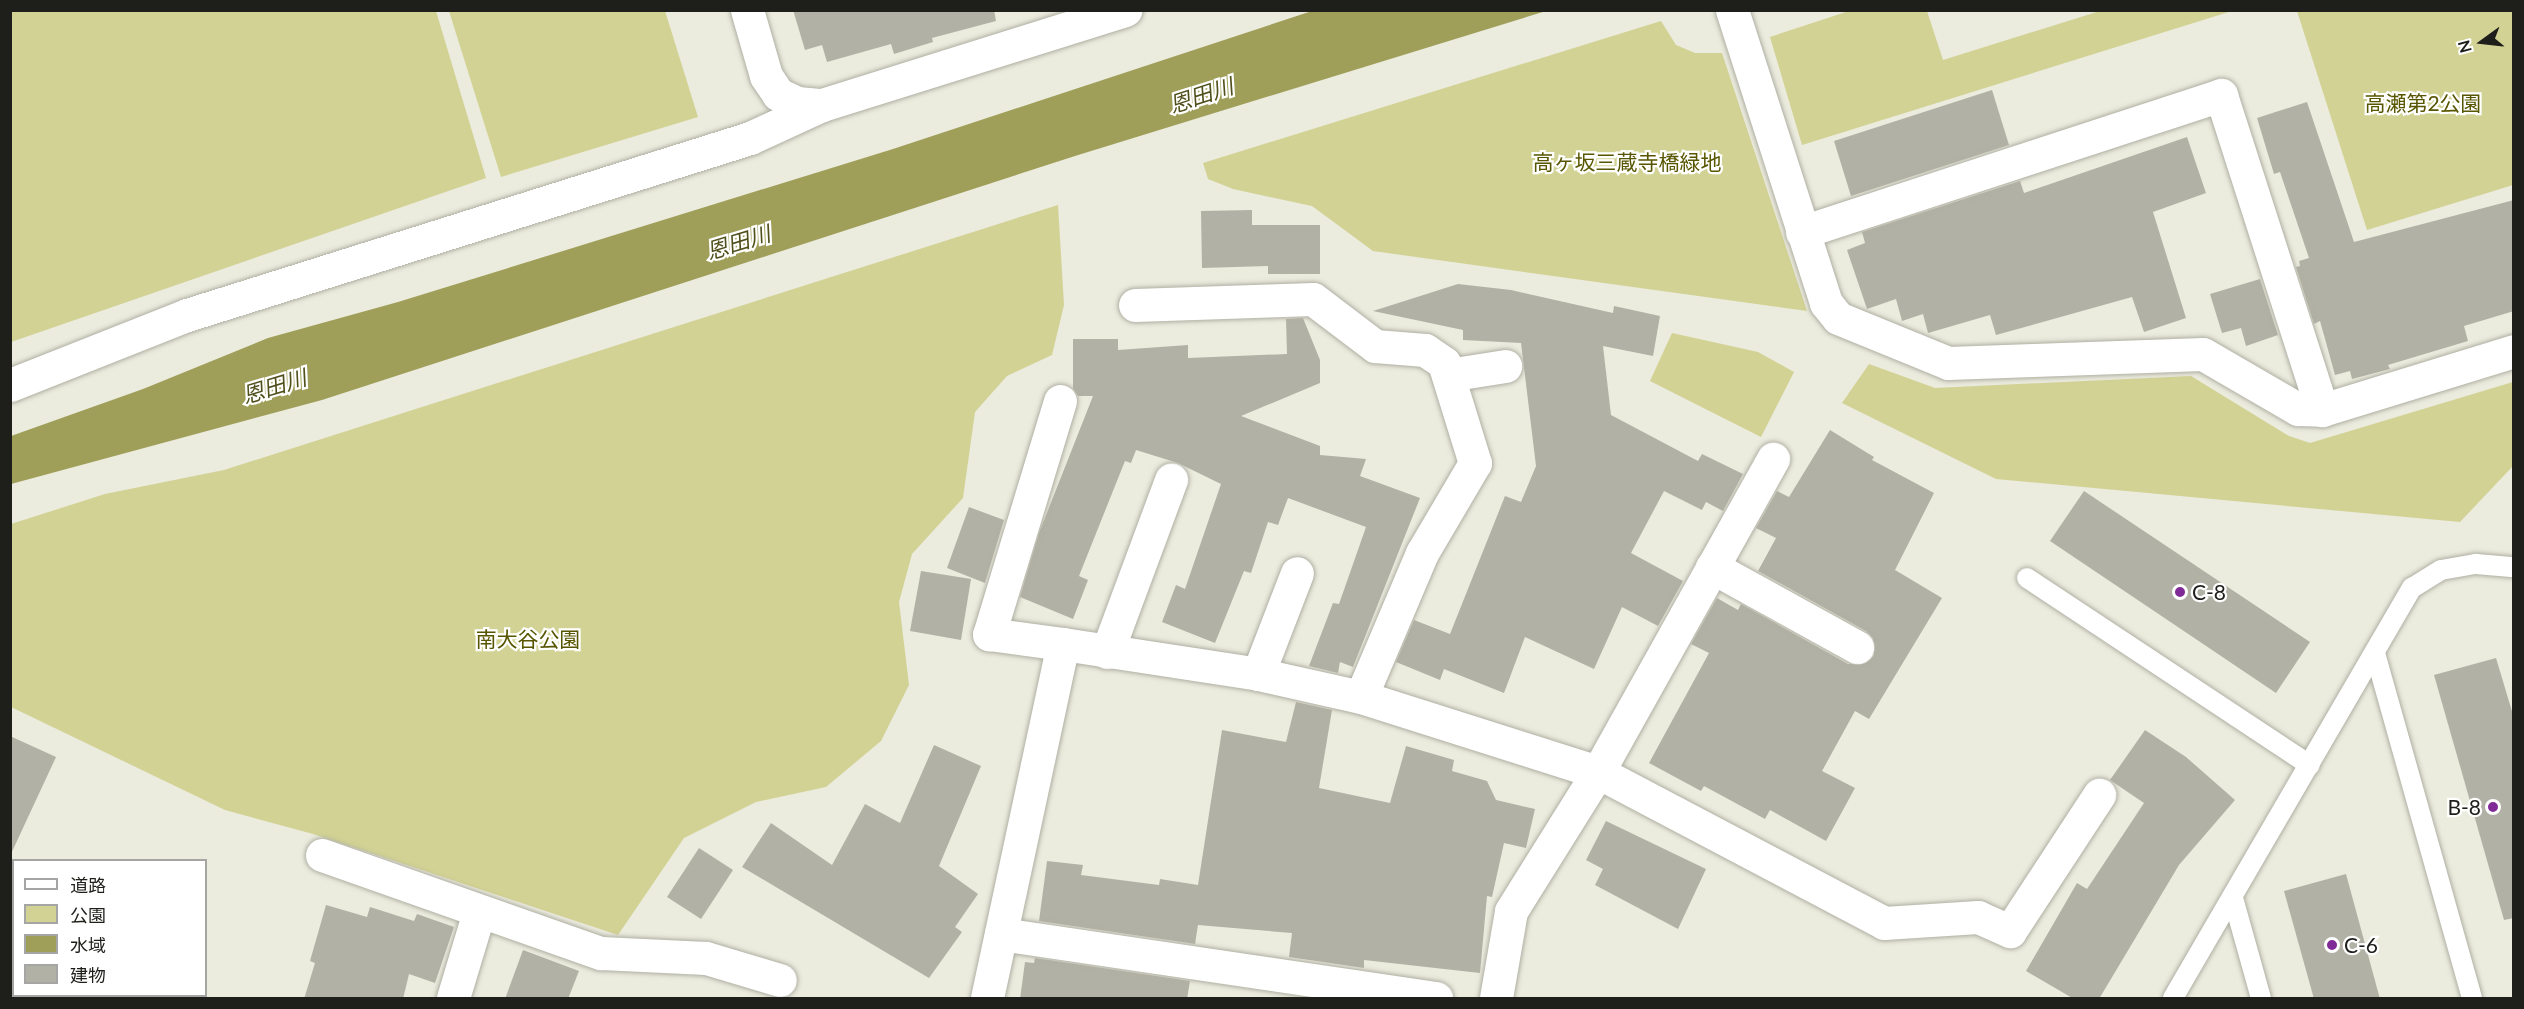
<!DOCTYPE html>
<html>
<head>
<meta charset="utf-8">
<style>
  body { margin:0 }
  #map { position:relative; width:2524px; height:1009px; overflow:hidden; background:#ebebde; font-family:Lato,"Noto Sans JP",sans-serif }
  div>[style] { position:absolute }
  .green>* { inset:0; background:#d2d294 }
  .water>* { inset:0; background:#a09f5a }
  .building>* { inset:0; background:#b1b1a5 }
  .roads { filter:drop-shadow(0 0 2px #afafa3) drop-shadow(0 0 2px #afafa3) }
  .lane>* { height:20px; margin:-10px; padding:0 10px; transform-origin:10px; border-radius:10px; background:#fff }
  .street>* { height:33px; margin:-16.5px; padding:0 16.5px; transform-origin:16.5px; border-radius:16.5px; background:#fff }
  .secondary>* { height:33px; margin:-16.5px; padding:0 16.5px; transform-origin:16.5px; border-radius:16.5px; background:#fff }
  .dots>* { width:16px; height:16px; translate:-50% -50%; box-sizing:border-box; border:3px solid #fff; border-radius:50% }
  span { translate:-50% -50%; white-space:nowrap; text-align:center; line-height:1.15; -webkit-text-stroke:4.5px #fff; paint-order:stroke }
  .park-label { font-size:21px; color:#595600 }
  .poi-label { font-size:21px; color:#1e1e1a }
  .left { translate:0 -50%; text-align:left }
  .right { translate:-100% -50%; text-align:right }
  .water-label { font-size:22px; color:#51501c; font-style:italic }
  .frame { position:absolute; inset:0; border:12px solid #1e1e1a; pointer-events:none }
  .legend { position:absolute; left:12px; top:859px; width:195px; height:138px; box-sizing:border-box; background:#fff; border:2px solid #a5a5a3; margin:0; padding:8px 10px; list-style:none; font-size:18px; color:#1e1e1a }
  .legend li { display:flex; align-items:center; gap:12px; height:30px }
  .legend b { width:30px; border:2px solid #a5a5a3 }
  .north { position:absolute; left:2452px; top:12px; width:60px; height:60px; -webkit-text-stroke:4px #fff; paint-order:stroke; rotate:255deg; font-size:16px; font-weight:700; line-height:24px; text-align:center; color:#1e1e1a }
  .north::after { content:''; display:block; margin:auto; width:21px; height:27px; background:#1e1e1a; clip-path:polygon(50% 0,100% 100%,50% 72%,0 100%) }
</style>
</head>
<body>
<div id="map">
  <div class="green">
    <i style="clip-path:polygon(1852px 10px,1927px 11px,1943px 60px,2100px 11px,2232px 11px,1802px 145px,1770px 37px)"></i>
    <i style="clip-path:polygon(10px 11px,436px 11px,486px 178px,11px 342px)"></i>
    <i style="clip-path:polygon(449px 11px,665px 11px,698px 117px,501px 177px)"></i>
    <i style="clip-path:polygon(2297px 11px,2513px 11px,2513px 185px,2367px 230px)"></i>
    <i style="clip-path:polygon(1661px 21px,1676px 45px,1695px 53px,1722px 53px,1807px 311px,1373px 251px,1312px 206px,1233px 189px,1208px 179px,1203px 163px)"></i>
    <i style="clip-path:polygon(1058px 205px,1064px 305px,1052px 355px,1007px 376px,975px 412px,963px 498px,912px 554px,899px 602px,909px 685px,881px 741px,826px 787px,756px 802px,684px 838px,618px 935px,313px 834px,225px 810px,11px 707px,11px 524px,105px 494px,224px 470px)"></i>
    <i style="clip-path:polygon(1672px 333px,1758px 352px,1794px 372px,1761px 437px,1650px 381px)"></i>
    <i style="clip-path:polygon(1869px 364px,1935px 388px,2191px 376px,2289px 436px,2310px 443px,2513px 382px,2513px 466px,2460px 522px,1996px 479px,1842px 403px)"></i>
  </div>
  <div class="water">
    <i style="clip-path:polygon(1312px 11px,1546px 11px,1075px 156px,322px 400px,11px 484px,11px 436px,143px 389px,268px 338px,398px 302px,893px 149px)"></i>
  </div>
  <div class="building">
    <i style="clip-path:polygon(793px 10px,994px 10px,996px 21px,932px 38px,933px 42px,894px 54px,891px 44px,827px 62px,822px 45px,805px 50px)"></i>
    <i style="clip-path:polygon(1992px 90px,2009px 145px,1851px 196px,1834px 141px)"></i>
    <i style="clip-path:polygon(2307px 102px,2354px 242px,2514px 200px,2514px 311px,2464px 326px,2468px 341px,2388px 365px,2390px 369px,2352px 379px,2350px 371px,2335px 375px,2320px 321px,2314px 324px,2296px 267px,2300px 266px,2299px 261px,2309px 258px,2280px 172px,2274px 174px,2257px 118px)"></i>
    <i style="clip-path:polygon(2187px 137px,2206px 193px,2153px 212px,2186px 318px,2144px 332px,2132px 297px,1996px 335px,1990px 315px,1928px 333px,1923px 314px,1902px 321px,1896px 299px,1867px 309px,1847px 250px,1865px 243px,1862px 232px,2020px 181px,2024px 193px)"></i>
    <i style="clip-path:polygon(1252px 210px,1252px 225px,1320px 225px,1320px 274px,1268px 274px,1268px 266px,1202px 268px,1201px 211px)"></i>
    <i style="clip-path:polygon(2260px 279px,2278px 335px,2246px 346px,2241px 328px,2222px 333px,2210px 294px)"></i>
    <i style="clip-path:polygon(1458px 284px,1511px 290px,1613px 313px,1614px 306px,1660px 316px,1653px 356px,1603px 346px,1611px 415px,1698px 461px,1702px 454px,1743px 474px,1723px 511px,1706px 502px,1702px 510px,1664px 491px,1631px 553px,1683px 581px,1658px 626px,1622px 607px,1594px 669px,1525px 637px,1504px 693px,1444px 669px,1440px 680px,1396px 662px,1414px 620px,1450px 634px,1505px 496px,1521px 502px,1536px 466px,1521px 343px,1463px 340px,1463px 330px,1373px 311px)"></i>
    <i style="clip-path:polygon(1303px 318px,1320px 360px,1320px 383px,1241px 416px,1320px 446px,1320px 455px,1366px 459px,1360px 476px,1420px 498px,1353px 667px,1340px 662px,1338px 673px,1309px 666px,1333px 603px,1339px 604px,1366px 527px,1288px 498px,1278px 525px,1268px 522px,1251px 573px,1244px 571px,1215px 643px,1162px 622px,1176px 585px,1185px 589px,1221px 484px,1178px 463px,1136px 450px,1131px 463px,1125px 461px,1079px 576px,1088px 580px,1073px 619px,1020px 597px,1039px 533px,1093px 396px,1078px 396px,1073px 388px,1073px 339px,1118px 339px,1118px 350px,1188px 345px,1188px 358px,1287px 354px,1286px 319px)"></i>
    <i style="clip-path:polygon(1830px 430px,1874px 457px,1872px 460px,1934px 493px,1895px 570px,1942px 598px,1869px 719px,1855px 711px,1822px 771px,1855px 788px,1826px 841px,1770px 810px,1765px 819px,1704px 786px,1701px 791px,1649px 763px,1709px 653px,1691px 644px,1717px 598px,1738px 610px,1741px 604px,1848px 664px,1866px 663px,1874px 656px,1873px 638px,1866px 631px,1758px 571px,1776px 538px,1756px 528px,1777px 491px,1789px 497px)"></i>
    <i style="clip-path:polygon(2084px 491px,2310px 642px,2276px 693px,2050px 541px)"></i>
    <i style="clip-path:polygon(969px 507px,1004px 520px,985px 583px,947px 568px)"></i>
    <i style="clip-path:polygon(921px 571px,971px 579px,961px 640px,910px 631px)"></i>
    <i style="clip-path:polygon(2496px 658px,2514px 718px,2514px 918px,2504px 920px,2434px 675px)"></i>
    <i style="clip-path:polygon(1296px 702px,1332px 710px,1319px 788px,1390px 803px,1406px 746px,1454px 760px,1452px 771px,1487px 781px,1496px 800px,1535px 809px,1526px 848px,1504px 843px,1492px 897px,1487px 896px,1480px 973px,1364px 960px,1364px 968px,1289px 957px,1292px 933px,1198px 925px,1195px 944px,1039px 921px,1047px 861px,1083px 865px,1081px 875px,1159px 885px,1160px 879px,1198px 885px,1222px 730px,1286px 742px)"></i>
    <i style="clip-path:polygon(2145px 730px,2186px 757px,2235px 800px,2179px 865px,2099px 999px,2074px 999px,2026px 971px,2077px 883px,2087px 889px,2144px 803px,2110px 780px)"></i>
    <i style="clip-path:polygon(10px 736px,56px 757px,10px 856px)"></i>
    <i style="clip-path:polygon(934px 745px,981px 766px,939px 866px,978px 894px,955px 927px,962px 932px,929px 978px,742px 867px,771px 823px,832px 865px,865px 804px,900px 823px)"></i>
    <i style="clip-path:polygon(1606px 821px,1706px 869px,1678px 929px,1595px 885px,1603px 869px,1586px 860px)"></i>
    <i style="clip-path:polygon(699px 848px,733px 870px,701px 919px,667px 897px)"></i>
    <i style="clip-path:polygon(2346px 874px,2380px 999px,2314px 999px,2284px 891px)"></i>
    <i style="clip-path:polygon(326px 905px,367px 917px,370px 907px,414px 921px,417px 914px,454px 927px,435px 983px,409px 974px,403px 999px,304px 999px,315px 963px,310px 961px)"></i>
    <i style="clip-path:polygon(523px 950px,579px 971px,568px 999px,505px 999px)"></i>
    <i style="clip-path:polygon(1035px 958px,1190px 981px,1187px 999px,1020px 999px,1025px 962px,1034px 963px)"></i>
  </div>
  <div class="roads">
    <div class="lane">
      <i style="left:2027px;top:578px;width:339px;rotate:33.5deg"></i>
      <i style="left:2375px;top:653px;width:358px;rotate:74.3deg"></i>
      <i style="left:2233px;top:898px;width:104px;rotate:74.4deg"></i>
      <i style="left:2173px;top:998px;width:475px;rotate:-59.8deg"></i>
      <i style="left:2412px;top:588px;width:34px;rotate:-32deg"></i>
      <i style="left:2441px;top:570px;width:36px;rotate:-10deg"></i>
      <i style="left:2476px;top:564px;width:38px;rotate:5deg"></i>
    </div>
    <div class="street">
      <i style="left:1732px;top:10px;width:308px;rotate:72.2deg"></i>
      <i style="left:1826px;top:303px;width:19px;rotate:51deg"></i>
      <i style="left:1838px;top:318px;width:119px;rotate:22.2deg"></i>
      <i style="left:1948px;top:363px;width:255px;rotate:-2deg"></i>
      <i style="left:2203px;top:354px;width:110px;rotate:30.1deg"></i>
      <i style="left:2298px;top:409px;width:24px;rotate:2deg"></i>
      <i style="left:2322px;top:410px;width:201px;rotate:-17.1deg"></i>
      <i style="left:1802px;top:232px;width:441px;rotate:-18.1deg"></i>
      <i style="left:2221px;top:95px;width:331px;rotate:72.2deg"></i>
      <i style="left:1135px;top:305px;width:178px;rotate:-1.9deg"></i>
      <i style="left:1313px;top:299px;width:78px;rotate:37.2deg"></i>
      <i style="left:1375px;top:346px;width:50px;rotate:4.6deg"></i>
      <i style="left:1425px;top:350px;width:23px;rotate:34deg"></i>
      <i style="left:1444px;top:363px;width:105px;rotate:72.8deg"></i>
      <i style="left:1475px;top:463px;width:104px;rotate:120.5deg"></i>
      <i style="left:1422px;top:553px;width:156px;rotate:113deg"></i>
      <i style="left:1448px;top:375px;width:58px;rotate:-9deg"></i>
      <i style="left:10px;top:385px;width:190px;rotate:-21.6deg"></i>
      <i style="left:187px;top:315px;width:590px;rotate:-17.45deg"></i>
      <i style="left:750px;top:138px;width:79px;rotate:-24.6deg"></i>
      <i style="left:1060px;top:401px;width:244px;rotate:106.9deg"></i>
      <i style="left:989px;top:634px;width:75px;rotate:7.7deg"></i>
      <i style="left:1712px;top:567px;width:166px;rotate:28.9deg"></i>
      <i style="left:1107px;top:652px;width:184px;rotate:-69.6deg"></i>
      <i style="left:1258px;top:674px;width:108px;rotate:-68.9deg"></i>
      <i style="left:322px;top:855px;width:296px;rotate:19.4deg"></i>
      <i style="left:601px;top:953px;width:105px;rotate:2.7deg"></i>
      <i style="left:706px;top:958px;width:77px;rotate:16.6deg"></i>
      <i style="left:1001px;top:934px;width:440px;rotate:8.4deg"></i>
      <i style="left:453px;top:998px;width:90px;rotate:-73.2deg"></i>
      <i style="left:987px;top:998px;width:362px;rotate:-77.9deg"></i>
      <i style="left:1063px;top:644px;width:197px;rotate:8.7deg"></i>
      <i style="left:1258px;top:674px;width:106px;rotate:12.6deg"></i>
      <i style="left:1361px;top:697px;width:249px;rotate:17.6deg"></i>
      <i style="left:1598px;top:772px;width:323px;rotate:27.8deg"></i>
      <i style="left:1884px;top:923px;width:94px;rotate:-3.7deg"></i>
      <i style="left:1978px;top:917px;width:35px;rotate:24deg"></i>
      <i style="left:2010px;top:931px;width:163px;rotate:-56.8deg"></i>
      <i style="left:1496px;top:998px;width:88px;rotate:-80.2deg"></i>
      <i style="left:1511px;top:911px;width:164px;rotate:-58deg"></i>
      <i style="left:1598px;top:772px;width:359px;rotate:-60.8deg"></i>
    </div>
    <div class="secondary">
      <i style="left:747px;top:10px;width:69px;rotate:73.9deg"></i>
      <i style="left:766px;top:76px;width:22px;rotate:56deg"></i>
      <i style="left:778px;top:94px;width:21px;rotate:25deg"></i>
      <i style="left:797px;top:103px;width:25px;rotate:5deg"></i>
      <i style="left:822px;top:105px;width:318px;rotate:-17.4deg"></i>
    </div>
  </div>
  <div class="dots">
    <i style="left:2180px;top:592px;background:#802a98"></i>
    <i style="left:2493px;top:807px;background:#802a98"></i>
    <i style="left:2332px;top:945px;background:#802a98"></i>
  </div>
  <div class="park-label">
    <span style="left:2423px;top:103px">高瀬第2公園</span>
    <span style="left:1627px;top:162px">高ヶ坂三蔵寺橋緑地</span>
    <span style="left:528px;top:639px">南大谷公園</span>
  </div>
  <div class="poi-label">
    <span class="left" style="left:2192px;top:592px">C-8</span>
    <span class="right" style="left:2481px;top:807px">B-8</span>
    <span class="left" style="left:2344px;top:945px">C-6</span>
  </div>
  <div class="water-label">
    <span style="left:1201px;top:95px;rotate:-18deg">恩田川</span>
    <span style="left:738px;top:242px;rotate:-17deg">恩田川</span>
    <span style="left:274px;top:386px;rotate:-17deg">恩田川</span>
  </div>
  <div class="frame"></div>
  <ul class="legend">
  <li><b style="height:8px;background:#fff"></b>道路</li>
  <li><b style="height:16px;background:#d2d294"></b>公園</li>
  <li><b style="height:16px;background:#a09f5a"></b>水域</li>
  <li><b style="height:16px;background:#b1b1a5"></b>建物</li>
  </ul>
  <div class="north">N</div>
</div>
</body>
</html>
